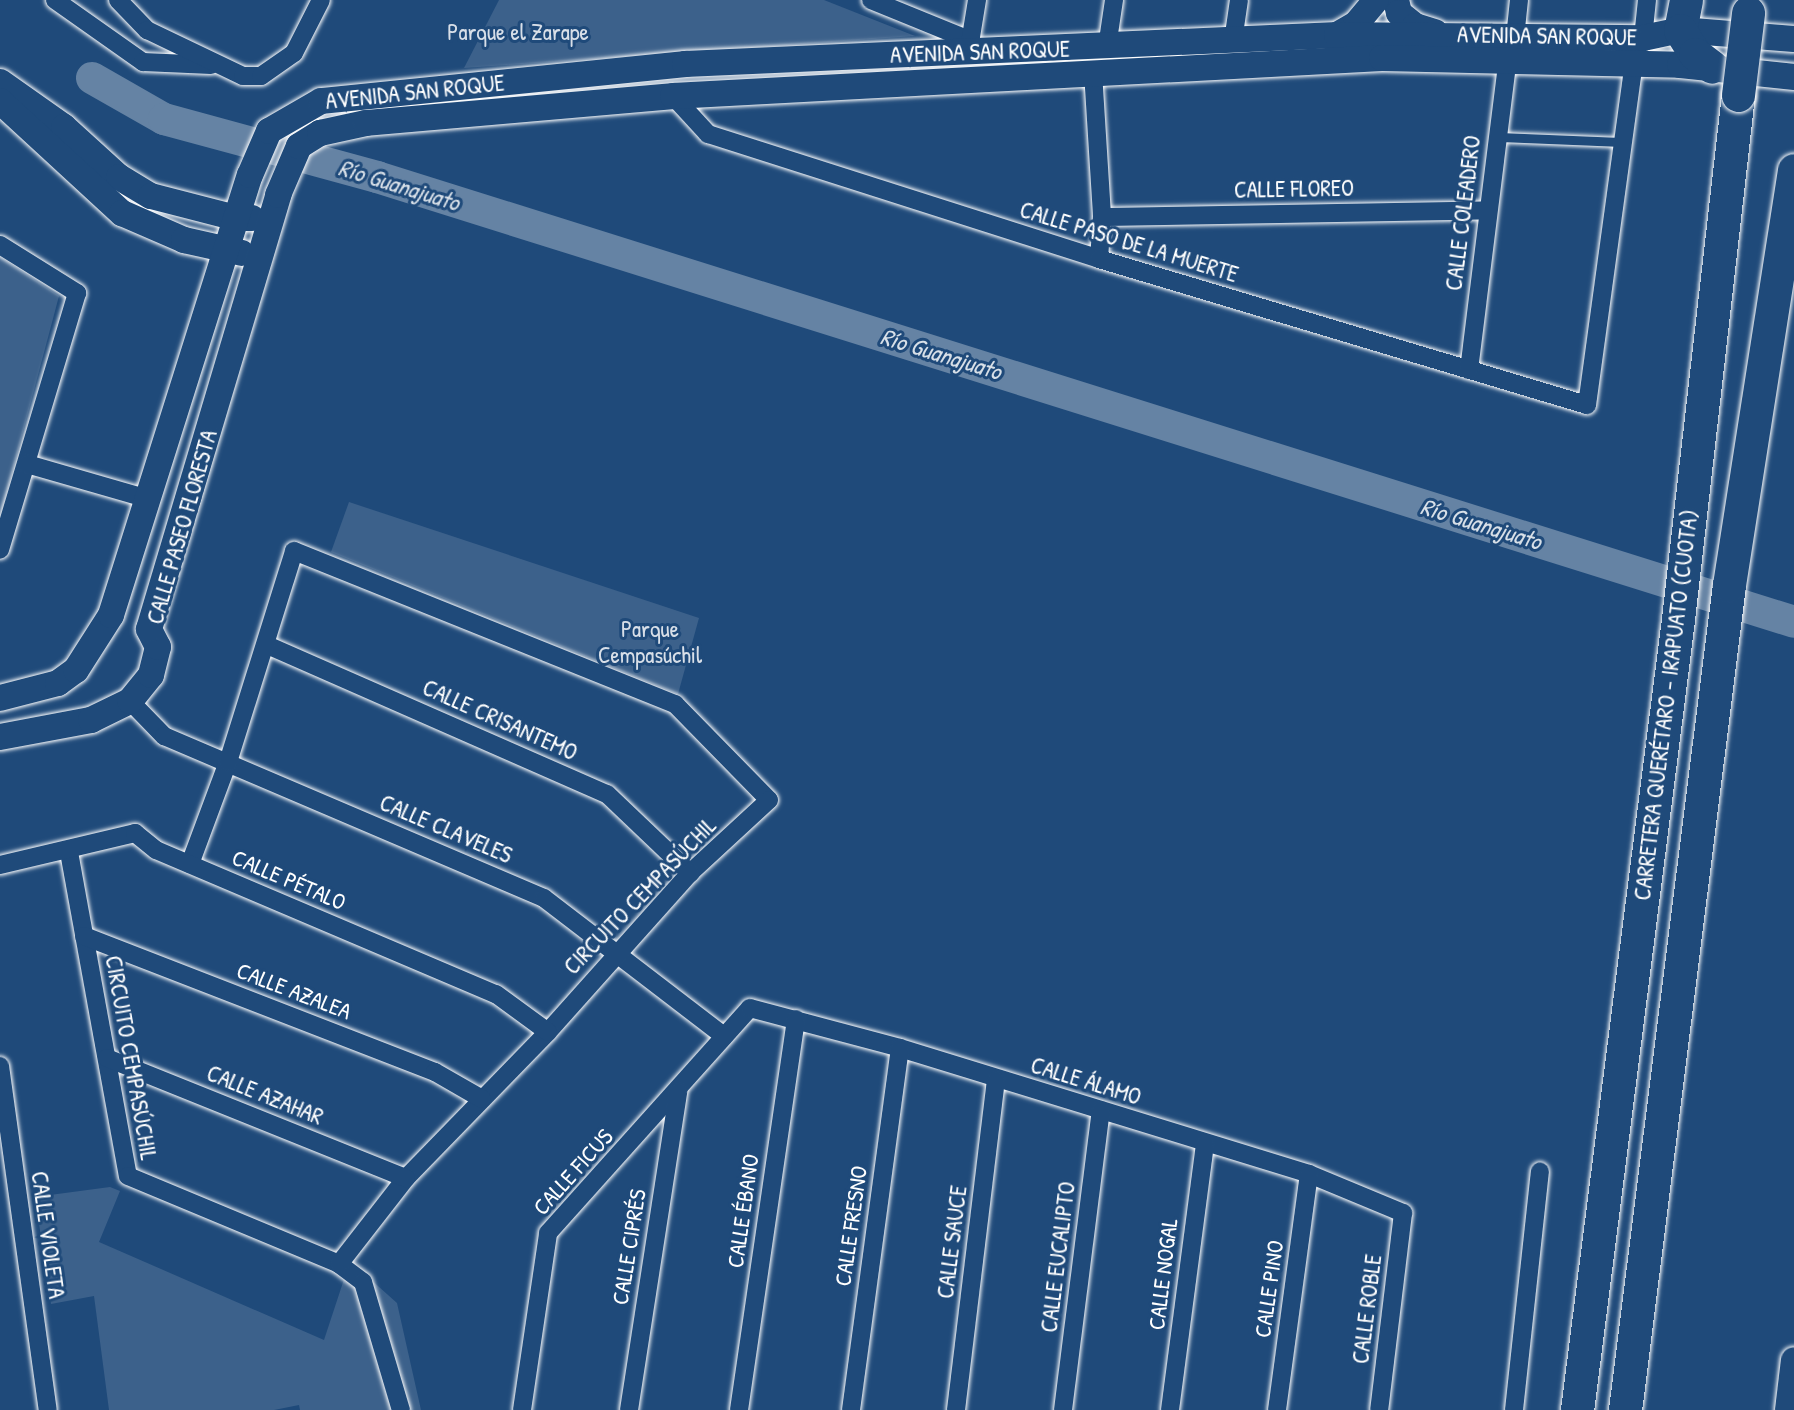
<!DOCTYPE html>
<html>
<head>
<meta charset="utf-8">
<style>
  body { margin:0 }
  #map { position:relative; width:1794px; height:1410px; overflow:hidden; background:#1f4a7a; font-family:"Patrick Hand",sans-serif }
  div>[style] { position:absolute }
  .green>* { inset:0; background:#3c618b }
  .river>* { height:32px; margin:-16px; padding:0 16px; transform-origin:16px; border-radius:16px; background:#6583a4 }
  .roads { filter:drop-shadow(0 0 2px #fff) drop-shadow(0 0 2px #fff) }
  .lane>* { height:9px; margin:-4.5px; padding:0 4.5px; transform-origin:4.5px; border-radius:4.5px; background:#1f4a7a }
  .street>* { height:18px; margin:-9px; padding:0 9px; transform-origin:9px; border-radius:9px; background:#1f4a7a }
  .secondary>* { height:26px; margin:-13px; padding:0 13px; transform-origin:13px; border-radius:13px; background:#1f4a7a }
  .highway>* { height:33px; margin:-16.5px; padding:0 16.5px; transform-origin:16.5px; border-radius:16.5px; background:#1f4a7a }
  .bridges { filter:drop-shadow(0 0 2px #fff) drop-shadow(0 0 2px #fff) }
  .highway-bridge>* { height:33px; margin:-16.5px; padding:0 16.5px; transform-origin:16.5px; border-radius:16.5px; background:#1f4a7a }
  span { translate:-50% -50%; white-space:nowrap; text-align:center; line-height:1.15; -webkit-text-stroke:6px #1f4a7a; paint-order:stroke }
  .park-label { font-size:23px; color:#d8dfe8 }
  .street-label { font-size:23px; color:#fff }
  .water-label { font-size:24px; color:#d8e0e8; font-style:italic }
</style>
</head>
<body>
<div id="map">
  <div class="green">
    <i style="clip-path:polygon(499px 0,824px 0,915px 36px,464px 68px)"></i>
    <i style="clip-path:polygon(0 257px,59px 296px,0 518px)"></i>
    <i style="clip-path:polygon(349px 502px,699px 618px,678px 694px,331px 552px)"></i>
    <i style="clip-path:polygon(110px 1187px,120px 1191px,99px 1242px,324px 1340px,350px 1261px,397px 1303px,421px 1410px,300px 1410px,299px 1405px,274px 1410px,109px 1410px,94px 1296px,51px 1304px,35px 1197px)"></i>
  </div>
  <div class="river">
    <i style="left:92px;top:78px;width:83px;rotate:29.7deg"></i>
    <i style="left:164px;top:119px;width:221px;rotate:15.2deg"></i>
    <i style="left:377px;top:177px;width:1485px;rotate:17.43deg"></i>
  </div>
  <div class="roads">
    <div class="lane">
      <i style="left:1498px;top:137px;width:125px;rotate:2.3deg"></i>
    </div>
    <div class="street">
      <i style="left:55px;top:0;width:108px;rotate:35.2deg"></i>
      <i style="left:143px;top:62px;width:68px;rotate:2.5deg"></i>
      <i style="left:118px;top:0;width:42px;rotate:46deg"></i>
      <i style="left:147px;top:30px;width:106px;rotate:25.6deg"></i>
      <i style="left:243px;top:76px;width:18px"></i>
      <i style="left:261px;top:76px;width:40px;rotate:-34.9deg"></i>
      <i style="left:294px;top:53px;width:59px;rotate:-63deg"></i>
      <i style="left:871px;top:0;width:106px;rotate:22.2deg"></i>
      <i style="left:1515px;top:38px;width:38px;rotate:-84deg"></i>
      <i style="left:1643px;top:38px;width:38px;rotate:-84deg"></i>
      <i style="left:1233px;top:41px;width:41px;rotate:-81.7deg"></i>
      <i style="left:1107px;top:47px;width:48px;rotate:-81.5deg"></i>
      <i style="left:969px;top:49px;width:50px;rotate:-80.7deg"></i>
      <i style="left:1093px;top:72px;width:145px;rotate:86.4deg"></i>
      <i style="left:1102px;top:217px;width:42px;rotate:94.1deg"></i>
      <i style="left:673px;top:96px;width:52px;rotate:47.4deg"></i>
      <i style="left:708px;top:134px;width:410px;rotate:17.7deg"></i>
      <i style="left:1099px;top:259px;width:509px;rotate:16.66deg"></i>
      <i style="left:1587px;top:405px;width:345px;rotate:-82.2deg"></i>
      <i style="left:1102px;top:217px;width:384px;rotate:-1deg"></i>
      <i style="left:0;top:245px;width:91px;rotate:31.9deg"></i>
      <i style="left:77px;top:293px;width:268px;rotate:106.7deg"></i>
      <i style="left:1469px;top:370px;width:309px;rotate:-82.9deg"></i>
      <i style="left:27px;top:464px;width:126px;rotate:16.1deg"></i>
      <i style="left:267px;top:645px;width:371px;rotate:23.7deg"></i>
      <i style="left:607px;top:794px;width:115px;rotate:43.6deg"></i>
      <i style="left:130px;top:701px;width:49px;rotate:45.8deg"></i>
      <i style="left:164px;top:736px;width:413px;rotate:23.1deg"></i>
      <i style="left:544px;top:898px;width:227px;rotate:37.5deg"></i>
      <i style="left:69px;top:852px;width:329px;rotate:79.7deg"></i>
      <i style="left:128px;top:1176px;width:229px;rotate:22.6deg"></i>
      <i style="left:339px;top:1264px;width:30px;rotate:37deg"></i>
      <i style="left:363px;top:1282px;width:134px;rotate:73.5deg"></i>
      <i style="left:190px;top:864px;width:109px;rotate:-69.6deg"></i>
      <i style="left:228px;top:762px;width:221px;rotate:-72.6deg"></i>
      <i style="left:294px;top:551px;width:411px;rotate:21.9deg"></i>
      <i style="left:675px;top:704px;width:134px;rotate:45.6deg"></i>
      <i style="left:769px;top:800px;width:108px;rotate:137.3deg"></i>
      <i style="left:690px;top:873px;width:213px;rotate:131.8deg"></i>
      <i style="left:548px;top:1032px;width:204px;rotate:134.2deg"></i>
      <i style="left:406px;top:1178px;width:109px;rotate:127.9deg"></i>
      <i style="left:0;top:865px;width:139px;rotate:-13.3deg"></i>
      <i style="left:135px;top:833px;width:27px;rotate:39deg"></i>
      <i style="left:156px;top:850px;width:369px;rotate:23deg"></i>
      <i style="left:496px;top:994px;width:64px;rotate:36.2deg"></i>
      <i style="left:84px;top:936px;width:376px;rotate:21.2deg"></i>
      <i style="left:435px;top:1072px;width:54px;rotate:29.9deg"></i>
      <i style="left:107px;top:1058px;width:322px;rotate:21.9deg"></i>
      <i style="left:0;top:1066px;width:347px;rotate:82.1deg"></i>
      <i style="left:522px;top:1410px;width:179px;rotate:-81.6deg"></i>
      <i style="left:548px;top:1233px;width:302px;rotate:-48.1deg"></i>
      <i style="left:750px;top:1008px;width:155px;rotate:14.9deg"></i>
      <i style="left:900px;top:1048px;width:428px;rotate:17.1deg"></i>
      <i style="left:1309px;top:1174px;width:102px;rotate:22.5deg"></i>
      <i style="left:1403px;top:1213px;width:198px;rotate:96.9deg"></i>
      <i style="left:629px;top:1410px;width:322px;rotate:-81.2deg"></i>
      <i style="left:739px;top:1410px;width:395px;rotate:-81.7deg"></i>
      <i style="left:851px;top:1410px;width:365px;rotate:-82.3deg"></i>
      <i style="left:956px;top:1410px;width:332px;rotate:-83.1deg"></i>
      <i style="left:1063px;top:1410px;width:302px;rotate:-82.8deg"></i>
      <i style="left:1170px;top:1410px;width:268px;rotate:-82.5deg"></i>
      <i style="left:1277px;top:1410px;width:238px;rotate:-82.3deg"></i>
      <i style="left:1514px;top:1410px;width:240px;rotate:-83.8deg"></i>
    </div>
    <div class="secondary">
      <i style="left:1396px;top:0;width:13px;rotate:77deg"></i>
      <i style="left:1399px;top:13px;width:21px;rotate:39deg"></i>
      <i style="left:1415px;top:26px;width:21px;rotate:17deg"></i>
      <i style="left:1337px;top:35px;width:22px;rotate:-30deg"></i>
      <i style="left:1356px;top:24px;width:31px;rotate:-50deg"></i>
      <i style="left:0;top:82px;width:78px;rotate:35.1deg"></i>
      <i style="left:64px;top:127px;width:74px;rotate:42.3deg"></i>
      <i style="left:119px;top:177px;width:37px;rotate:31deg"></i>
      <i style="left:151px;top:196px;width:88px;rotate:14.5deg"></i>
      <i style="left:236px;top:218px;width:16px"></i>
      <i style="left:0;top:101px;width:166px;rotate:42.6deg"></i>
      <i style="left:122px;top:213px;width:68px;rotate:23.5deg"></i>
      <i style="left:184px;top:240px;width:59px;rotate:12.6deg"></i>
      <i style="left:0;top:698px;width:60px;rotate:-14.5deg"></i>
      <i style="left:58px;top:683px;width:22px;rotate:-36deg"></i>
      <i style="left:76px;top:670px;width:65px;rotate:-57.5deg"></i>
      <i style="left:111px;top:615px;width:461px;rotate:-72.5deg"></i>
      <i style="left:250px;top:175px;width:48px;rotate:-66.6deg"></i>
      <i style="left:269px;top:131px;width:60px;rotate:-30deg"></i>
      <i style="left:321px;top:101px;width:366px;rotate:-5.8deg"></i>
      <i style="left:685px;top:64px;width:653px;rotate:-2.55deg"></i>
      <i style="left:1337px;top:35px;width:306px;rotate:0.6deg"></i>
      <i style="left:1643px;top:38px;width:38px;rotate:-12deg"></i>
      <i style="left:1680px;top:30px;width:114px;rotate:4.5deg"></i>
      <i style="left:0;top:737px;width:93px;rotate:-10.6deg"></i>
      <i style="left:91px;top:720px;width:43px;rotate:-26deg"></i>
      <i style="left:130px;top:701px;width:33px;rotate:-51deg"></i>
      <i style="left:151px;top:675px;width:29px;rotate:-76deg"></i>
      <i style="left:158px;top:647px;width:20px;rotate:-117deg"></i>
      <i style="left:149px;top:629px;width:453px;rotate:-73.4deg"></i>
      <i style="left:278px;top:195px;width:53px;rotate:-66.8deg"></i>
      <i style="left:299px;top:146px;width:25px;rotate:-32deg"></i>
      <i style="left:320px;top:133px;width:47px;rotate:-12.3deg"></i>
      <i style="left:366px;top:123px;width:308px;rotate:-5deg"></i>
      <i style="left:673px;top:96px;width:710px;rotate:-3.07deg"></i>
      <i style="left:1382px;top:58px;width:298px;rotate:1.3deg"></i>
      <i style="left:1680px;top:65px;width:115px;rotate:6deg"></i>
      <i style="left:1788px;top:1410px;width:50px;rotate:-83.2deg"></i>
    </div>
    <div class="highway">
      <i style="left:1686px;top:0;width:31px;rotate:101deg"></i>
      <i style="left:1680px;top:30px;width:28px;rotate:58deg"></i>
      <i style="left:1695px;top:54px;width:21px;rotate:37deg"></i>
      <i style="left:1577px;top:1410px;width:797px;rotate:-82.72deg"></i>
      <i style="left:1678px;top:619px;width:527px;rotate:-83.47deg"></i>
      <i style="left:1625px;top:1410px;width:832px;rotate:-82.82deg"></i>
      <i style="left:1729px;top:585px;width:420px;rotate:-81.1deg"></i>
    </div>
  </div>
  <div class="bridges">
    <div class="highway-bridge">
      <i style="left:1738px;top:95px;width:83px;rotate:-83deg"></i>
    </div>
  </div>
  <div class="park-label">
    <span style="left:518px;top:32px">Parque el Zarape</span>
    <span style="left:650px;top:642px">Parque<br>Cempasúchil</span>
  </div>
  <div class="street-label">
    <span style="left:1547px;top:36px;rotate:1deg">AVENIDA SAN ROQUE</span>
    <span style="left:980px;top:52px;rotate:-2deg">AVENIDA SAN ROQUE</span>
    <span style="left:415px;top:92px;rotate:-6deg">AVENIDA SAN ROQUE</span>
    <span style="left:1294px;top:189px;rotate:-1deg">CALLE FLOREO</span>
    <span style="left:1463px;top:213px;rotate:-83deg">CALLE COLEADERO</span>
    <span style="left:1129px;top:242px;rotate:17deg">CALLE PASO DE LA MUERTE</span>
    <span style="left:182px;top:527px;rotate:-74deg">CALLE PASEO FLORESTA</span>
    <span style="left:1666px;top:705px;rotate:-83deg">CARRETERA QUERÉTARO - IRAPUATO (CUOTA)</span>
    <span style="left:500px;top:720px;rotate:24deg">CALLE CRISANTEMO</span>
    <span style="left:446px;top:829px;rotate:23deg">CALLE CLAVELES</span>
    <span style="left:289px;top:880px;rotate:23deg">CALLE PÉTALO</span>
    <span style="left:640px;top:896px;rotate:-46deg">CIRCUITO CEMPASÚCHIL</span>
    <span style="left:294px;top:991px;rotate:21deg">CALLE AZALEA</span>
    <span style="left:131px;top:1058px;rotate:80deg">CIRCUITO CEMPASÚCHIL</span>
    <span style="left:1086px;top:1081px;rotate:17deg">CALLE ÁLAMO</span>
    <span style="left:265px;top:1095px;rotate:22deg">CALLE AZAHAR</span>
    <span style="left:573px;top:1172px;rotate:-48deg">CALLE FICUS</span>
    <span style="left:743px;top:1211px;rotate:-82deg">CALLE ÉBANO</span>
    <span style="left:851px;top:1226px;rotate:-82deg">CALLE FRESNO</span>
    <span style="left:48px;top:1235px;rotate:82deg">CALLE VIOLETA</span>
    <span style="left:952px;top:1242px;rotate:-83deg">CALLE SAUCE</span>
    <span style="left:629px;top:1247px;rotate:-81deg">CALLE CIPRÉS</span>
    <span style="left:1058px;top:1257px;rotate:-83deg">CALLE EUCALIPTO</span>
    <span style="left:1163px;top:1274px;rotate:-83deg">CALLE NOGAL</span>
    <span style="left:1269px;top:1289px;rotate:-82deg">CALLE PINO</span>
    <span style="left:1367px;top:1309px;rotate:-83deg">CALLE ROBLE</span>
  </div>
  <div class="water-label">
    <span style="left:399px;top:185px;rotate:17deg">Río Guanajuato</span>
    <span style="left:941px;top:354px;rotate:17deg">Río Guanajuato</span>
    <span style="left:1481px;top:524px;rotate:17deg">Río Guanajuato</span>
  </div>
</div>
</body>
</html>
